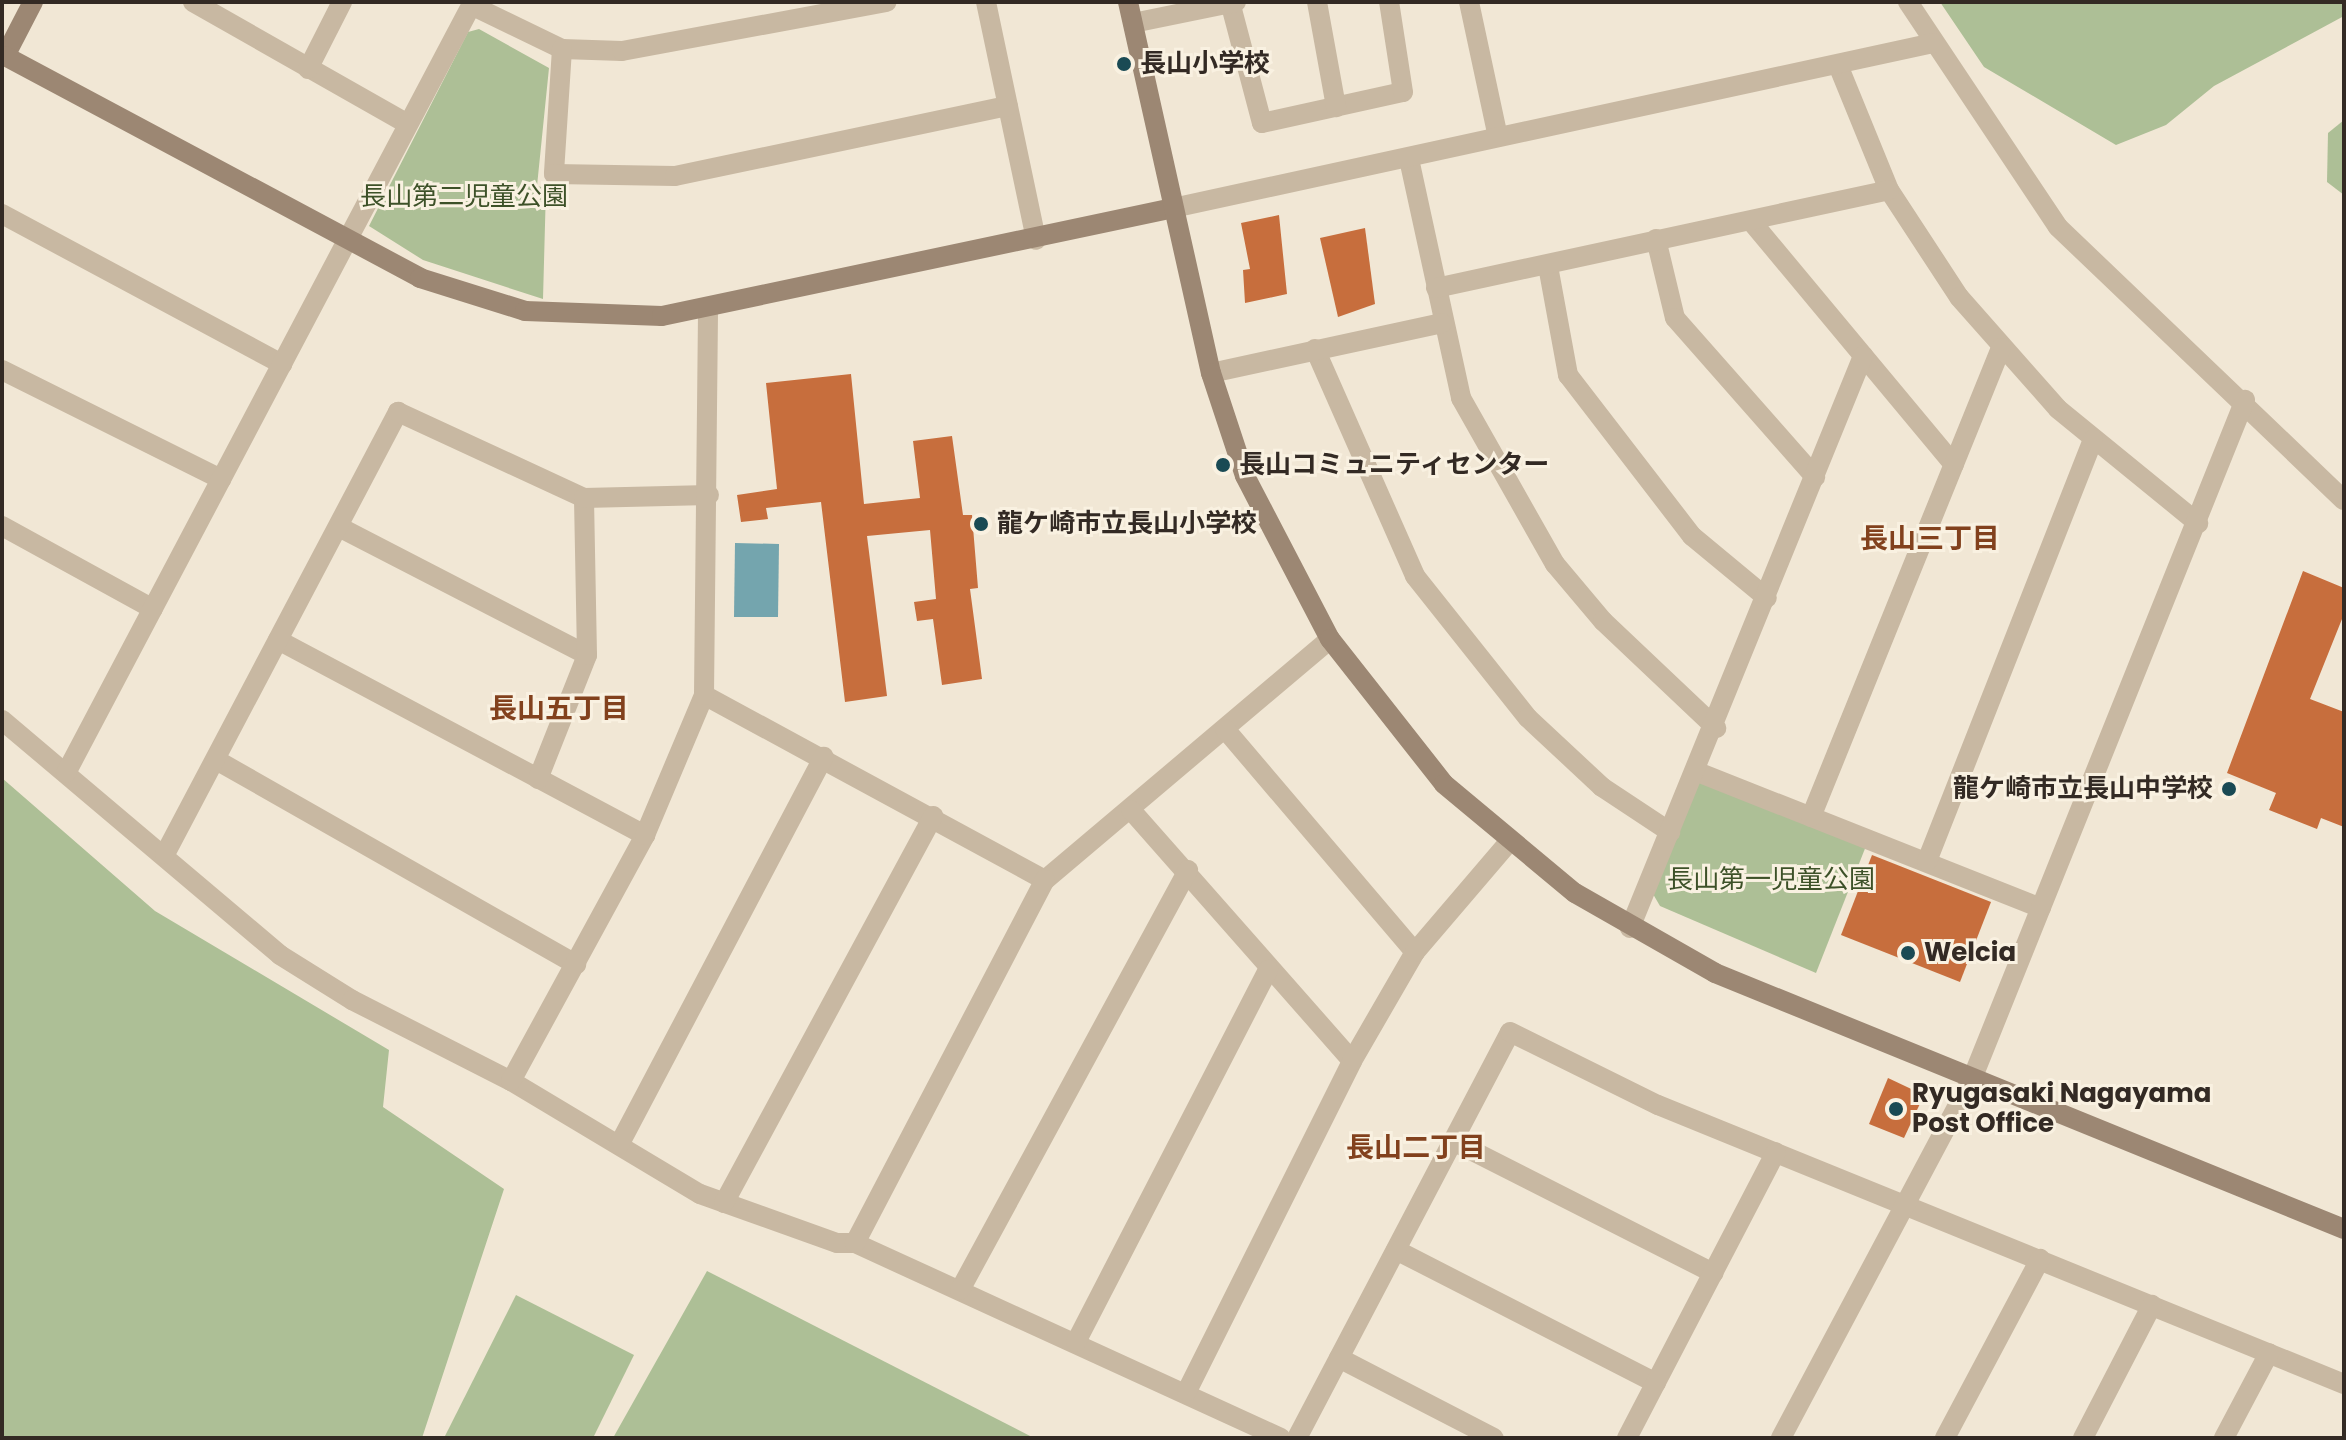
<!DOCTYPE html>
<html>
<head>
<meta charset="utf-8">
<style>
  body { margin:0 }
  #map { position:relative; width:2346px; height:1440px; overflow:hidden; background:#f1e7d5; font-family:Poppins,"Noto Sans JP",sans-serif }
  div>[style] { position:absolute }
  .green>* { inset:0; background:#adbf96 }
  .water>* { inset:0; background:#74a5ae }
  .building>* { inset:0; background:#c76e3d }
  .street>* { height:20px; margin:-10px; padding:0 10px; transform-origin:10px; border-radius:10px; background:#c8b8a2 }
  .secondary>* { height:20px; margin:-10px; padding:0 10px; transform-origin:10px; border-radius:10px; background:#9c8773 }
  .dots>* { width:22px; height:22px; translate:-50% -50%; box-sizing:border-box; border:4px solid #f9f1e1; border-radius:50% }
  span { translate:-50% -50%; white-space:nowrap; text-align:center; line-height:1.15; -webkit-text-stroke:6px #f9f1e1; paint-order:stroke }
  .poi-label { font-size:26px; color:#332a24; font-weight:700 }
  .left { translate:0 -50%; text-align:left }
  .right { translate:-100% -50%; text-align:right }
  .park-label { font-size:26px; color:#3d5128 }
  .neighbourhood-label { font-size:28px; color:#82411d; font-weight:700 }
  .frame { position:absolute; inset:0; border:4px solid #332a24; pointer-events:none }
</style>
</head>
<body>
<div id="map">
  <div class="green">
    <i style="clip-path:polygon(1940px 2px,2344px 2px,2344px 16px,2214px 86px,2166px 125px,2116px 145px,1984px 67px)"></i>
    <i style="clip-path:polygon(479px 29px,549px 68px,537px 186px,546px 188px,543px 299px,423px 260px,369px 226px,468px 32px)"></i>
    <i style="clip-path:polygon(2344px 120px,2344px 195px,2327px 182px,2328px 133px)"></i>
    <i style="clip-path:polygon(2px 778px,155px 911px,389px 1050px,383px 1107px,504px 1189px,422px 1438px,2px 1438px)"></i>
    <i style="clip-path:polygon(1698px 778px,1866px 846px,1816px 973px,1660px 906px,1653px 894px)"></i>
    <i style="clip-path:polygon(707px 1271px,1034px 1438px,613px 1438px)"></i>
    <i style="clip-path:polygon(516px 1295px,634px 1355px,593px 1438px,444px 1438px)"></i>
  </div>
  <div class="water">
    <i style="clip-path:polygon(735px 543px,779px 544px,778px 617px,734px 617px)"></i>
  </div>
  <div class="building">
    <i style="clip-path:polygon(1279px 215px,1287px 294px,1245px 303px,1243px 270px,1250px 269px,1241px 223px)"></i>
    <i style="clip-path:polygon(1365px 228px,1375px 304px,1338px 317px,1320px 238px)"></i>
    <i style="clip-path:polygon(851px 374px,864px 504px,920px 498px,913px 441px,952px 436px,963px 515px,972px 515px,978px 588px,970px 589px,982px 679px,942px 685px,933px 619px,917px 621px,914px 602px,936px 599px,930px 530px,867px 536px,887px 696px,845px 702px,821px 502px,766px 508px,768px 519px,741px 522px,737px 495px,777px 489px,766px 383px)"></i>
    <i style="clip-path:polygon(2303px 571px,2344px 588px,2344px 614px,2310px 699px,2344px 712px,2344px 827px,2321px 818px,2317px 829px,2269px 810px,2276px 793px,2227px 773px)"></i>
    <i style="clip-path:polygon(1872px 855px,1991px 902px,1960px 982px,1841px 935px)"></i>
    <i style="clip-path:polygon(1888px 1078px,1924px 1095px,1904px 1138px,1869px 1124px)"></i>
  </div>
  <div class="street">
    <i style="left:193px;top:2px;width:247px;rotate:29.6deg"></i>
    <i style="left:986px;top:2px;width:243px;rotate:78.1deg"></i>
    <i style="left:1230px;top:2px;width:125px;rotate:75.2deg"></i>
    <i style="left:1262px;top:123px;width:144px;rotate:-12.4deg"></i>
    <i style="left:1403px;top:92px;width:91px;rotate:-98.8deg"></i>
    <i style="left:1317px;top:2px;width:107px;rotate:79.7deg"></i>
    <i style="left:1469px;top:2px;width:138px;rotate:77.9deg"></i>
    <i style="left:1908px;top:2px;width:270px;rotate:56.3deg"></i>
    <i style="left:2058px;top:227px;width:395px;rotate:43.7deg"></i>
    <i style="left:471px;top:5px;width:101px;rotate:25.8deg"></i>
    <i style="left:562px;top:49px;width:60px;rotate:1.9deg"></i>
    <i style="left:622px;top:51px;width:269px;rotate:-10.5deg"></i>
    <i style="left:1133px;top:23px;width:105px;rotate:-11.5deg"></i>
    <i style="left:562px;top:49px;width:125px;rotate:93.7deg"></i>
    <i style="left:554px;top:174px;width:121px;rotate:0.9deg"></i>
    <i style="left:675px;top:176px;width:340px;rotate:-11.9deg"></i>
    <i style="left:1838px;top:65px;width:135px;rotate:67.8deg"></i>
    <i style="left:1889px;top:190px;width:128px;rotate:56.8deg"></i>
    <i style="left:1959px;top:297px;width:149px;rotate:48.5deg"></i>
    <i style="left:2058px;top:409px;width:181px;rotate:39.2deg"></i>
    <i style="left:308px;top:69px;width:75px;rotate:-63.1deg"></i>
    <i style="left:1409px;top:159px;width:245px;rotate:77.7deg"></i>
    <i style="left:1461px;top:398px;width:191px;rotate:60.5deg"></i>
    <i style="left:1555px;top:564px;width:75px;rotate:49.9deg"></i>
    <i style="left:1603px;top:621px;width:156px;rotate:43.4deg"></i>
    <i style="left:1173px;top:208px;width:778px;rotate:-12.25deg"></i>
    <i style="left:2px;top:214px;width:318px;rotate:28.2deg"></i>
    <i style="left:1751px;top:221px;width:317px;rotate:50.2deg"></i>
    <i style="left:1656px;top:239px;width:81px;rotate:76.5deg"></i>
    <i style="left:1675px;top:318px;width:212px;rotate:48.6deg"></i>
    <i style="left:1548px;top:266px;width:111px;rotate:79.6deg"></i>
    <i style="left:1568px;top:375px;width:203px;rotate:52.4deg"></i>
    <i style="left:1692px;top:536px;width:97px;rotate:39.6deg"></i>
    <i style="left:1436px;top:288px;width:463px;rotate:-12.2deg"></i>
    <i style="left:1315px;top:349px;width:248px;rotate:66.2deg"></i>
    <i style="left:1415px;top:576px;width:181px;rotate:51.5deg"></i>
    <i style="left:1528px;top:718px;width:101px;rotate:43deg"></i>
    <i style="left:1602px;top:787px;width:82px;rotate:33.5deg"></i>
    <i style="left:2px;top:370px;width:245px;rotate:26.5deg"></i>
    <i style="left:1211px;top:373px;width:236px;rotate:-12.2deg"></i>
    <i style="left:2px;top:526px;width:172px;rotate:28.8deg"></i>
    <i style="left:339px;top:527px;width:279px;rotate:27.3deg"></i>
    <i style="left:278px;top:640px;width:416px;rotate:28deg"></i>
    <i style="left:704px;top:695px;width:388px;rotate:28.5deg"></i>
    <i style="left:1045px;top:880px;width:373px;rotate:-40.2deg"></i>
    <i style="left:2px;top:720px;width:364px;rotate:40.2deg"></i>
    <i style="left:280px;top:955px;width:85px;rotate:32deg"></i>
    <i style="left:352px;top:1000px;width:178px;rotate:27deg"></i>
    <i style="left:511px;top:1081px;width:220px;rotate:30.9deg"></i>
    <i style="left:700px;top:1194px;width:145px;rotate:19.7deg"></i>
    <i style="left:837px;top:1243px;width:18px"></i>
    <i style="left:855px;top:1243px;width:468px;rotate:24.6deg"></i>
    <i style="left:1225px;top:729px;width:293px;rotate:49.6deg"></i>
    <i style="left:218px;top:761px;width:412px;rotate:29.6deg"></i>
    <i style="left:1695px;top:771px;width:372px;rotate:21.6deg"></i>
    <i style="left:66px;top:773px;width:872px;rotate:-62.17deg"></i>
    <i style="left:538px;top:779px;width:133px;rotate:-68.4deg"></i>
    <i style="left:587px;top:655px;width:157px;rotate:-91.1deg"></i>
    <i style="left:1131px;top:810px;width:334px;rotate:48.6deg"></i>
    <i style="left:1811px;top:817px;width:506px;rotate:-67.95deg"></i>
    <i style="left:165px;top:854px;width:500px;rotate:-62.2deg"></i>
    <i style="left:398px;top:412px;width:205px;rotate:24.8deg"></i>
    <i style="left:584px;top:498px;width:125px;rotate:-1.4deg"></i>
    <i style="left:1927px;top:861px;width:453px;rotate:-68.5deg"></i>
    <i style="left:1630px;top:928px;width:618px;rotate:-67.84deg"></i>
    <i style="left:511px;top:1081px;width:280px;rotate:-61.4deg"></i>
    <i style="left:645px;top:835px;width:152px;rotate:-67.1deg"></i>
    <i style="left:704px;top:695px;width:387px;rotate:-89.4deg"></i>
    <i style="left:1453px;top:1141px;width:292px;rotate:26.9deg"></i>
    <i style="left:619px;top:1145px;width:439px;rotate:-62.2deg"></i>
    <i style="left:724px;top:1203px;width:440px;rotate:-61.6deg"></i>
    <i style="left:855px;top:1243px;width:410px;rotate:-62.4deg"></i>
    <i style="left:1396px;top:1250px;width:292px;rotate:27.1deg"></i>
    <i style="left:960px;top:1290px;width:478px;rotate:-61.5deg"></i>
    <i style="left:1076px;top:1342px;width:419px;rotate:-62.7deg"></i>
    <i style="left:1339px;top:1358px;width:174px;rotate:27.3deg"></i>
    <i style="left:1187px;top:1391px;width:369px;rotate:-63.4deg"></i>
    <i style="left:1352px;top:1061px;width:126px;rotate:-60deg"></i>
    <i style="left:1415px;top:952px;width:145px;rotate:-49.5deg"></i>
    <i style="left:1297px;top:1438px;width:458px;rotate:-62.3deg"></i>
    <i style="left:1510px;top:1032px;width:165px;rotate:26.3deg"></i>
    <i style="left:1658px;top:1105px;width:741px;rotate:22.13deg"></i>
    <i style="left:1627px;top:1438px;width:322px;rotate:-62.5deg"></i>
    <i style="left:1781px;top:1438px;width:407px;rotate:-62deg"></i>
    <i style="left:1972px;top:1079px;width:732px;rotate:-68.1deg"></i>
    <i style="left:1945px;top:1438px;width:203px;rotate:-62deg"></i>
    <i style="left:2083px;top:1438px;width:150px;rotate:-62.6deg"></i>
    <i style="left:2224px;top:1438px;width:96px;rotate:-62.1deg"></i>
  </div>
  <div class="secondary">
    <i style="left:33px;top:2px;width:61px;rotate:117.4deg"></i>
    <i style="left:5px;top:56px;width:471px;rotate:28.1deg"></i>
    <i style="left:420px;top:278px;width:110px;rotate:17.4deg"></i>
    <i style="left:525px;top:311px;width:137px;rotate:2.1deg"></i>
    <i style="left:662px;top:316px;width:522px;rotate:-11.93deg"></i>
    <i style="left:1128px;top:2px;width:380px;rotate:77.4deg"></i>
    <i style="left:1211px;top:373px;width:108px;rotate:71.7deg"></i>
    <i style="left:1245px;top:476px;width:184px;rotate:62.5deg"></i>
    <i style="left:1330px;top:639px;width:184px;rotate:51.8deg"></i>
    <i style="left:1444px;top:784px;width:170px;rotate:39.8deg"></i>
    <i style="left:1575px;top:893px;width:161px;rotate:29.7deg"></i>
    <i style="left:1715px;top:973px;width:679px;rotate:22.15deg"></i>
  </div>
  <div class="dots">
    <i style="left:1124px;top:64px;background:#1a4a54"></i>
    <i style="left:1223px;top:465px;background:#1a4a54"></i>
    <i style="left:981px;top:524px;background:#1a4a54"></i>
    <i style="left:2229px;top:789px;background:#1a4a54"></i>
    <i style="left:1908px;top:953px;background:#1a4a54"></i>
    <i style="left:1896px;top:1109px;background:#1a4a54"></i>
  </div>
  <div class="poi-label">
    <span class="left" style="left:1140px;top:64px">長山小学校</span>
    <span class="left" style="left:1239px;top:465px">長山コミュニティセンター</span>
    <span class="left" style="left:997px;top:524px">龍ケ崎市立長山小学校</span>
    <span class="right" style="left:2213px;top:789px">龍ケ崎市立長山中学校</span>
    <span class="left" style="left:1924px;top:953px">Welcia</span>
    <span class="left" style="left:1912px;top:1109px">Ryugasaki Nagayama<br>Post Office</span>
  </div>
  <div class="park-label">
    <span style="left:464px;top:197px">長山第二児童公園</span>
    <span style="left:1771px;top:880px">長山第一児童公園</span>
  </div>
  <div class="neighbourhood-label">
    <span style="left:1930px;top:539px">長山三丁目</span>
    <span style="left:559px;top:709px">長山五丁目</span>
    <span style="left:1416px;top:1148px">長山二丁目</span>
  </div>
  <div class="frame"></div>
</div>
</body>
</html>
